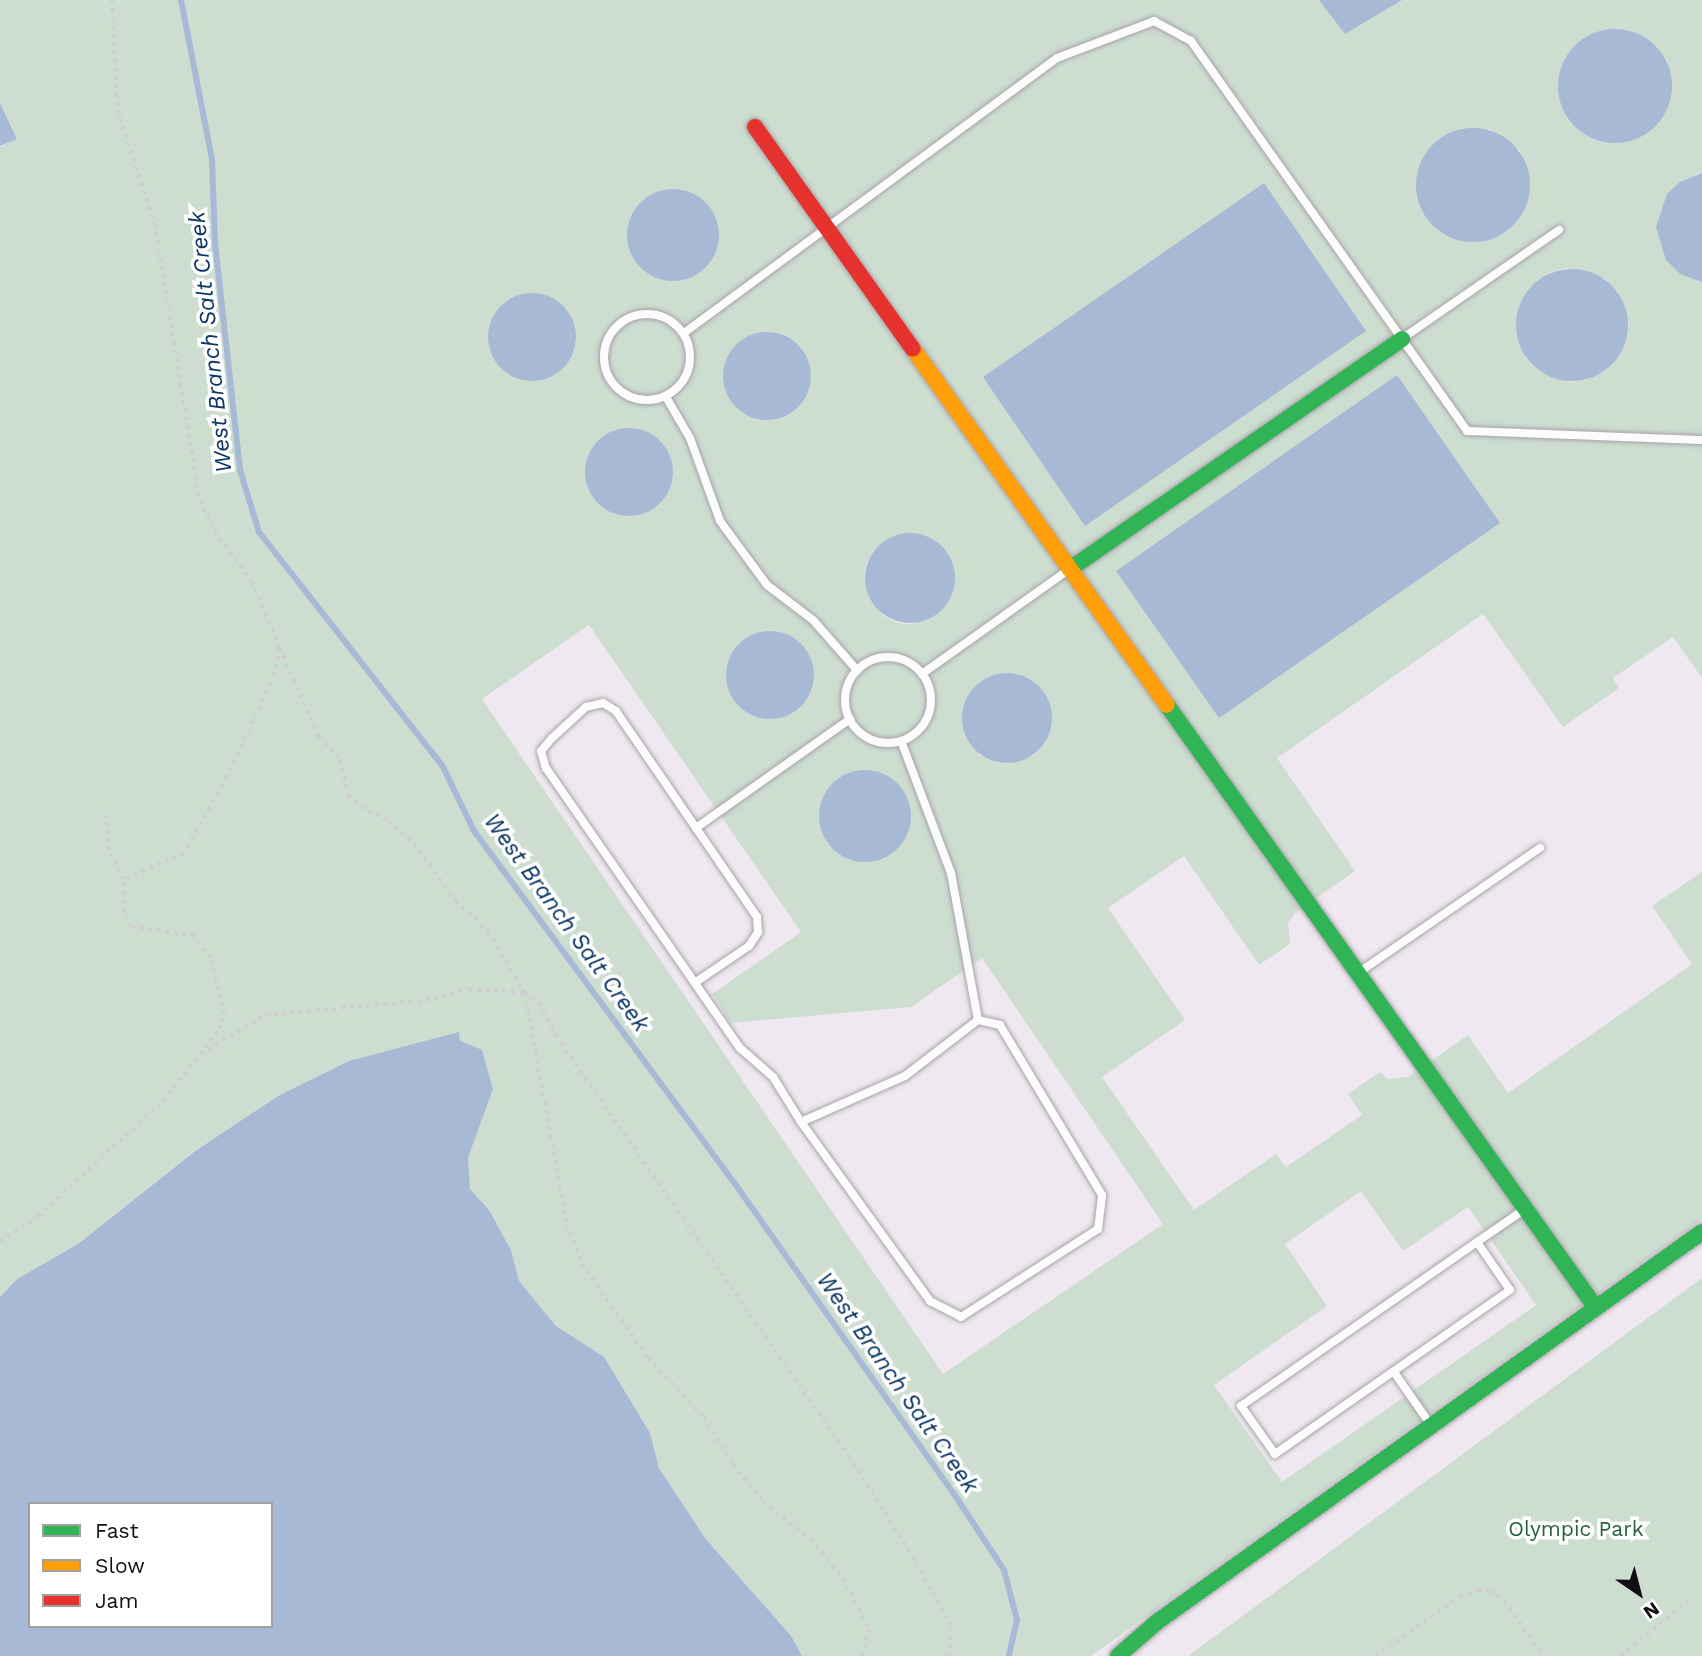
<!DOCTYPE html>
<html>
<head>
<meta charset="utf-8">
<style>
  body { margin:0 }
  #map { position:relative; width:1702px; height:1656px; overflow:hidden; background:#f0e8f0; font-family:"Work Sans",sans-serif }
  div>[style] { position:absolute }
  .green>* { inset:0; background:#cdded1 }
  .water>* { inset:0; background:#a7b9d5 }
  .round { border-radius:50% }
  .stream>* { height:6px; margin:-3px; padding:0 3px; transform-origin:3px; border-radius:3px; background:#a7b9d5 }
  .path>* { height:3.5px; margin-top:-1.75px; transform-origin:0; background:repeating-linear-gradient(90deg,#d1ced1 0 3.5px,transparent 0 8.5px) }
  .roads { filter:drop-shadow(0 0 2px #a8a3a9) drop-shadow(0 0 2px #a8a3a9) }
  .lane>* { height:8px; margin:-4px; padding:0 4px; transform-origin:4px; border-radius:4px; background:#fdfcfd }
  .lane>.ring { margin:-4px; padding:0; box-sizing:content-box; background:none; border:8px solid #fdfcfd; border-radius:50% }
  .fast>* { height:16px; margin:-8px; padding:0 8px; transform-origin:8px; border-radius:8px; background:#30b455 }
  .slow>* { height:16px; margin:-8px; padding:0 8px; transform-origin:8px; border-radius:8px; background:#ff9f0a }
  .jam>* { height:16px; margin:-8px; padding:0 8px; transform-origin:8px; border-radius:8px; background:#e5322d }
  span { translate:-50% -50%; white-space:nowrap; text-align:center; line-height:1.15; -webkit-text-stroke:7px #fff; paint-order:stroke }
  .park-label { font-size:21px; color:#25643a }
  .water-label { font-size:23px; color:#0a3564; font-style:italic }
  .legend { position:absolute; left:28px; top:1502px; width:245px; height:126px; box-sizing:border-box; background:#fff; border:2px solid #a19fa1; margin:0; padding:9px 12px; list-style:none; font-size:21px; color:#130e13 }
  .legend li { display:flex; align-items:center; gap:14px; height:35px }
  .legend b { width:35px; border:2px solid #a19fa1 }
  .north { position:absolute; left:1604px; top:1558px; width:70px; height:70px; -webkit-text-stroke:5px #fff; paint-order:stroke; rotate:145deg; font-size:19px; font-weight:700; line-height:28px; text-align:center; color:#130e13 }
  .north::after { content:''; display:block; margin:auto; width:24px; height:32px; background:#130e13; clip-path:polygon(50% 0,100% 100%,50% 72%,0 100%) }
</style>
</head>
<body>
<div id="map">
  <div class="green">
    <i style="clip-path:polygon(evenodd,0 0,1702px 0,1702px 173px,1696px 174px,1698px 282px,1702px 282px,1702px 678px,1673px 637px,1613px 678px,1619px 688px,1563px 727px,1483px 614px,1277px 758px,1355px 871px,1295px 913px,1288px 923px,1290px 944px,1259px 965px,1184px 856px,1108px 908px,1185px 1020px,1102px 1077px,1194px 1210px,1276px 1154px,1286px 1167px,1362px 1115px,1348px 1094px,1380px 1072px,1388px 1079px,1408px 1077px,1468px 1035px,1508px 1093px,1692px 964px,1652px 906px,1702px 872px,1702px 1219px,1091px 1656px,802px 1656px,792px 1637px,705px 1538px,659px 1468px,650px 1433px,604px 1358px,556px 1326px,519px 1281px,511px 1250px,489px 1210px,470px 1189px,468px 1158px,493px 1089px,482px 1050px,278px 1096px,194px 1151px,78px 1244px,17px 1279px,0 1297px,0 147px,17px 138px,0 103px,0 0,1617px 29px,1634px 32px,1620px 143px,1600px 142px,1583px 133px,1558px 86px,1561px 68px,1583px 40px,1617px 29px,0 0,1488px 129px,1521px 151px,1454px 239px,1426px 218px,1488px 129px,0 0,1567px 268px,1604px 278px,1618px 292px,1629px 326px,1588px 379px,1571px 382px,1538px 370px,1525px 357px,1548px 273px,1567px 268px,0 0,507px 300px,576px 341px,563px 368px,490px 323px,507px 300px,0 0,925px 535px,947px 552px,914px 624px,898px 623px,883px 616px,864px 578px,866px 564px,873px 551px,925px 535px,0 0,589px 625px,801px 932px,712px 994px,731px 1023px,911px 1007px,982px 958px,1163px 1224px,943px 1374px,482px 699px,589px 625px,0 0,1003px 673px,1019px 674px,1044px 692px,1043px 746px,1033px 756px,1006px 764px,979px 755px,975px 686px,1003px 673px,0 0,829px 789px,903px 790px,910px 804px,907px 836px,827px 843px,819px 816px,829px 789px,0 0,1361px 1191px,1403px 1251px,1468px 1207px,1536px 1305px,1282px 1482px,1214px 1385px,1327px 1306px,1285px 1244px,1361px 1191px)"></i>
    <i style="clip-path:polygon(1702px 1278px,1702px 1656px,1188px 1656px)"></i>
  </div>
  <div class="water">
    <i style="clip-path:polygon(1319px 0,1402px 0,1345px 34px)"></i>
    <i class="round" style="left:1558px;top:29px;width:114px;height:114px"></i>
    <i style="clip-path:polygon(0 103px,17px 139px,0 146px)"></i>
    <i class="round" style="left:1416px;top:128px;width:114px;height:114px"></i>
    <i style="clip-path:polygon(1702px 173px,1702px 282px,1680px 274px,1666px 260px,1656px 227px,1667px 194px,1680px 182px)"></i>
    <i style="clip-path:polygon(1264px 183px,1366px 331px,1085px 526px,983px 377px)"></i>
    <i class="round" style="left:627px;top:189px;width:92px;height:92px"></i>
    <i class="round" style="left:1516px;top:269px;width:112px;height:112px"></i>
    <i class="round" style="left:488px;top:293px;width:88px;height:88px"></i>
    <i class="round" style="left:723px;top:332px;width:88px;height:88px"></i>
    <i style="clip-path:polygon(1397px 375px,1500px 523px,1219px 718px,1116px 571px)"></i>
    <i class="round" style="left:585px;top:428px;width:88px;height:88px"></i>
    <i class="round" style="left:865px;top:533px;width:90px;height:90px"></i>
    <i class="round" style="left:726px;top:631px;width:88px;height:88px"></i>
    <i class="round" style="left:962px;top:673px;width:90px;height:90px"></i>
    <i class="round" style="left:819px;top:770px;width:92px;height:92px"></i>
    <i style="clip-path:polygon(evenodd,459px 1032px,460px 1041px,482px 1050px,493px 1089px,468px 1158px,470px 1189px,489px 1210px,511px 1250px,519px 1281px,556px 1326px,604px 1357px,650px 1433px,659px 1468px,705px 1538px,792px 1637px,802px 1656px,0 1656px,0 1297px,17px 1279px,78px 1244px,195px 1151px,278px 1096px,349px 1061px,459px 1032px,30px 1504px,271px 1504px,271px 1626px,30px 1626px,30px 1504px)"></i>
  </div>
  <div class="stream">
    <i style="left:181px;top:0;width:163px;rotate:79deg"></i>
    <i style="left:212px;top:160px;width:83px;rotate:87.9deg"></i>
    <i style="left:215px;top:243px;width:228px;rotate:83.7deg"></i>
    <i style="left:240px;top:470px;width:65px;rotate:73deg"></i>
    <i style="left:259px;top:532px;width:296px;rotate:51.9deg"></i>
    <i style="left:442px;top:765px;width:73px;rotate:64.1deg"></i>
    <i style="left:474px;top:831px;width:444px;rotate:53.5deg"></i>
    <i style="left:738px;top:1188px;width:378px;rotate:54.8deg"></i>
    <i style="left:956px;top:1497px;width:87px;rotate:56.7deg"></i>
    <i style="left:1004px;top:1570px;width:52px;rotate:75.4deg"></i>
    <i style="left:1017px;top:1620px;width:37px;rotate:103deg"></i>
  </div>
  <div class="path">
    <i style="left:112px;top:0;width:110px;rotate:86.9deg"></i>
    <i style="left:118px;top:110px;width:120px;rotate:72deg"></i>
    <i style="left:155px;top:224px;width:281px;rotate:80.8deg"></i>
    <i style="left:200px;top:501px;width:34px;rotate:63deg"></i>
    <i style="left:215px;top:531px;width:63px;rotate:54deg"></i>
    <i style="left:252px;top:582px;width:72px;rotate:67deg"></i>
    <i style="left:280px;top:648px;width:36px;rotate:104deg"></i>
    <i style="left:271px;top:683px;width:105px;rotate:114.9deg"></i>
    <i style="left:227px;top:778px;width:86px;rotate:119.8deg"></i>
    <i style="left:184px;top:853px;width:66px;rotate:155.8deg"></i>
    <i style="left:280px;top:648px;width:97px;rotate:66.3deg"></i>
    <i style="left:319px;top:737px;width:31px;rotate:48deg"></i>
    <i style="left:340px;top:760px;width:36px;rotate:76deg"></i>
    <i style="left:349px;top:795px;width:17px;rotate:45deg"></i>
    <i style="left:361px;top:807px;width:31px;rotate:27deg"></i>
    <i style="left:389px;top:821px;width:34px;rotate:43deg"></i>
    <i style="left:414px;top:844px;width:71px;rotate:53.6deg"></i>
    <i style="left:456px;top:901px;width:45px;rotate:43.2deg"></i>
    <i style="left:489px;top:932px;width:71px;rotate:59.5deg"></i>
    <i style="left:525px;top:993px;width:236px;rotate:79.7deg"></i>
    <i style="left:567px;top:1225px;width:42px;rotate:69deg"></i>
    <i style="left:582px;top:1264px;width:115px;rotate:54.9deg"></i>
    <i style="left:648px;top:1358px;width:81px;rotate:46.5deg"></i>
    <i style="left:704px;top:1417px;width:56px;rotate:58.9deg"></i>
    <i style="left:733px;top:1465px;width:47px;rotate:50.2deg"></i>
    <i style="left:763px;top:1501px;width:61px;rotate:38.4deg"></i>
    <i style="left:811px;top:1539px;width:50px;rotate:50.6deg"></i>
    <i style="left:843px;top:1578px;width:57px;rotate:63deg"></i>
    <i style="left:869px;top:1629px;width:28px;rotate:103deg"></i>
    <i style="left:201px;top:1054px;width:75px;rotate:-31.4deg"></i>
    <i style="left:265px;top:1015px;width:162px;rotate:-5.3deg"></i>
    <i style="left:426px;top:1000px;width:44px;rotate:-14.3deg"></i>
    <i style="left:469px;top:989px;width:56px;rotate:4.1deg"></i>
    <i style="left:525px;top:993px;width:18px;rotate:38deg"></i>
    <i style="left:539px;top:1004px;width:45px;rotate:60.6deg"></i>
    <i style="left:561px;top:1043px;width:504px;rotate:55.11deg"></i>
    <i style="left:849px;top:1456px;width:110px;rotate:57.6deg"></i>
    <i style="left:908px;top:1549px;width:90px;rotate:60.9deg"></i>
    <i style="left:952px;top:1628px;width:28px;rotate:96deg"></i>
    <i style="left:0;top:1241px;width:45px;rotate:-33.3deg"></i>
    <i style="left:38px;top:1216px;width:170px;rotate:-42.6deg"></i>
    <i style="left:163px;top:1101px;width:91px;rotate:-52.1deg"></i>
    <i style="left:219px;top:1029px;width:16px;rotate:-72deg"></i>
    <i style="left:224px;top:1014px;width:58px;rotate:-104deg"></i>
    <i style="left:210px;top:958px;width:27px;rotate:-126deg"></i>
    <i style="left:194px;top:936px;width:65px;rotate:-172deg"></i>
    <i style="left:130px;top:927px;width:16px;rotate:-112deg"></i>
    <i style="left:124px;top:912px;width:32px;rotate:-90deg"></i>
    <i style="left:124px;top:880px;width:33px;rotate:-117deg"></i>
    <i style="left:109px;top:851px;width:36px;rotate:-96deg"></i>
    <i style="left:1375px;top:1656px;width:104px;rotate:-35.2deg"></i>
    <i style="left:1460px;top:1596px;width:18px;rotate:-16deg"></i>
    <i style="left:1477px;top:1591px;width:13px"></i>
    <i style="left:1490px;top:1591px;width:17px;rotate:36deg"></i>
    <i style="left:1504px;top:1601px;width:68px;rotate:54deg"></i>
    <i style="left:1620px;top:1656px;width:86px;rotate:-38.9deg"></i>
  </div>
  <div class="roads">
    <div class="lane">
      <i class="ring" style="left:604px;top:314px;width:78px;height:78px"></i>
      <i style="left:684px;top:333px;width:463px;rotate:-36.4deg"></i>
      <i style="left:1057px;top:58px;width:104px;rotate:-20.9deg"></i>
      <i style="left:1154px;top:21px;width:42px;rotate:28.4deg"></i>
      <i style="left:1191px;top:41px;width:478px;rotate:54.7deg"></i>
      <i style="left:1467px;top:431px;width:235px;rotate:2.2deg"></i>
      <i style="left:1403px;top:338px;width:190px;rotate:-34.7deg"></i>
      <i style="left:666px;top:397px;width:48px;rotate:59.7deg"></i>
      <i style="left:690px;top:438px;width:88px;rotate:70.1deg"></i>
      <i style="left:720px;top:521px;width:79px;rotate:53.7deg"></i>
      <i style="left:767px;top:585px;width:58px;rotate:37.3deg"></i>
      <i style="left:813px;top:620px;width:67px;rotate:48.7deg"></i>
      <i class="ring" style="left:845px;top:657px;width:78px;height:78px"></i>
      <i style="left:922px;top:674px;width:178px;rotate:-35.4deg"></i>
      <i style="left:696px;top:828px;width:189px;rotate:-35.3deg"></i>
      <i style="left:1358px;top:973px;width:221px;rotate:-34.5deg"></i>
      <i style="left:696px;top:982px;width:64px;rotate:-34.2deg"></i>
      <i style="left:749px;top:946px;width:17px;rotate:-57deg"></i>
      <i style="left:758px;top:932px;width:15px;rotate:-94deg"></i>
      <i style="left:757px;top:917px;width:250px;rotate:-124.4deg"></i>
      <i style="left:616px;top:711px;width:15px;rotate:-148deg"></i>
      <i style="left:603px;top:703px;width:17px;rotate:167deg"></i>
      <i style="left:586px;top:707px;width:46px;rotate:137.6deg"></i>
      <i style="left:552px;top:738px;width:17px;rotate:130deg"></i>
      <i style="left:541px;top:751px;width:18px;rotate:74deg"></i>
      <i style="left:546px;top:768px;width:341px;rotate:55.3deg"></i>
      <i style="left:740px;top:1048px;width:44px;rotate:41.3deg"></i>
      <i style="left:773px;top:1077px;width:53px;rotate:58.1deg"></i>
      <i style="left:801px;top:1122px;width:114px;rotate:-23.9deg"></i>
      <i style="left:905px;top:1076px;width:92px;rotate:-37.5deg"></i>
      <i style="left:978px;top:1020px;width:149px;rotate:-100.4deg"></i>
      <i style="left:951px;top:873px;width:141px;rotate:-110.7deg"></i>
      <i style="left:801px;top:1122px;width:221px;rotate:54.2deg"></i>
      <i style="left:930px;top:1301px;width:35px;rotate:27deg"></i>
      <i style="left:961px;top:1317px;width:163px;rotate:-32.7deg"></i>
      <i style="left:1098px;top:1229px;width:34px;rotate:-83deg"></i>
      <i style="left:1102px;top:1195px;width:198px;rotate:-121deg"></i>
      <i style="left:1000px;top:1025px;width:23px;rotate:-167deg"></i>
      <i style="left:1477px;top:1242px;width:58px;rotate:55.5deg"></i>
      <i style="left:1510px;top:1290px;width:287px;rotate:145.1deg"></i>
      <i style="left:1275px;top:1454px;width:59px;rotate:-125.3deg"></i>
      <i style="left:1241px;top:1406px;width:287px;rotate:-34.8deg"></i>
      <i style="left:1477px;top:1242px;width:58px;rotate:-34.5deg"></i>
      <i style="left:1394px;top:1372px;width:63px;rotate:55.3deg"></i>
    </div>
    <div class="fast">
      <i style="left:1070px;top:569px;width:404px;rotate:-34.7deg"></i>
      <i style="left:1167px;top:705px;width:740px;rotate:54.57deg"></i>
      <i style="left:1118px;top:1656px;width:52px;rotate:-41.1deg"></i>
      <i style="left:1157px;top:1622px;width:670px;rotate:-35.59deg"></i>
    </div>
    <div class="slow">
      <i style="left:913px;top:349px;width:437px;rotate:54.5deg"></i>
    </div>
    <div class="jam">
      <i style="left:755px;top:127px;width:272px;rotate:54.6deg"></i>
    </div>
  </div>
  <div class="park-label">
    <span style="left:1576px;top:1529px">Olympic Park</span>
  </div>
  <div class="water-label">
    <span style="left:211px;top:342px;rotate:-96deg">West Branch Salt Creek</span>
    <span style="left:566px;top:923px;rotate:54deg">West Branch Salt Creek</span>
    <span style="left:897px;top:1383px;rotate:55deg">West Branch Salt Creek</span>
  </div>
  <ul class="legend">
  <li><b style="height:9px;background:#30b455"></b>Fast</li>
  <li><b style="height:9px;background:#ff9f0a"></b>Slow</li>
  <li><b style="height:9px;background:#e5322d"></b>Jam</li>
  </ul>
  <div class="north">N</div>
</div>
</body>
</html>
